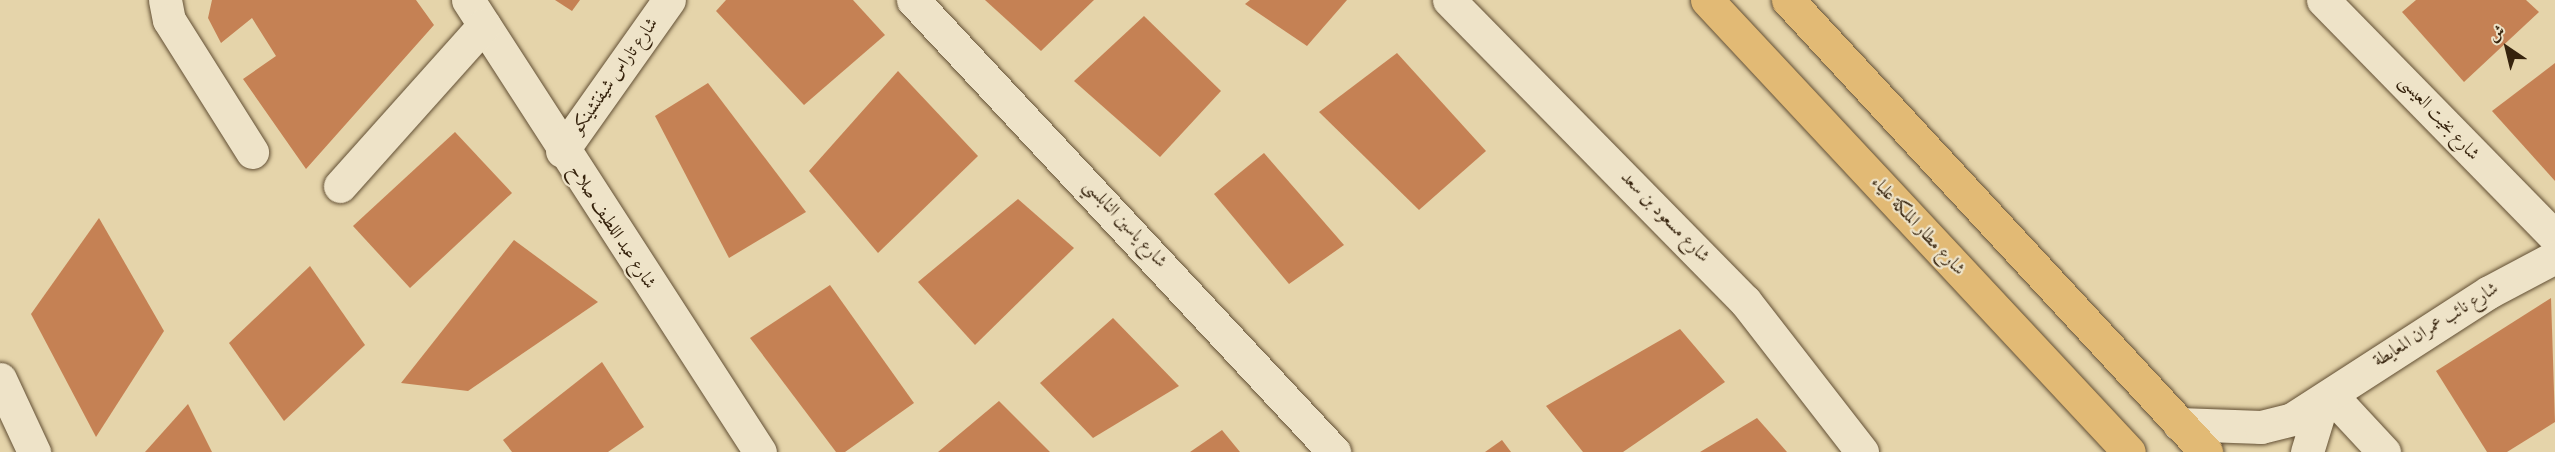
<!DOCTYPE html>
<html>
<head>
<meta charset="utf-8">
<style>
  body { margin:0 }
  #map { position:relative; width:2555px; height:452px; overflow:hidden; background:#e5d4aa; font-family:"Libre Bodoni",Amiri,serif }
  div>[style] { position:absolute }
  .building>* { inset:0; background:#c58154 }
  .roads { filter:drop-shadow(0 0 2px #624f34) drop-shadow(0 0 2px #624f34) }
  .minor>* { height:33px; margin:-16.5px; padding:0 16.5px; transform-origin:16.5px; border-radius:16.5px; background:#eee3c8 }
  .highway>* { height:33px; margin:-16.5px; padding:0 16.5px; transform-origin:16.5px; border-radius:16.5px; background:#e2ba75 }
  span { translate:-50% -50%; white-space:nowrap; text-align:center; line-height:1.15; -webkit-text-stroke:4.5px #eee3c8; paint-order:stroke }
  .street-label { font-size:18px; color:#36230d }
  .north { position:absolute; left:2477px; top:18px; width:60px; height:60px; -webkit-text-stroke:4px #eee3c8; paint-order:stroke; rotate:325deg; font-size:16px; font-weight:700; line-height:24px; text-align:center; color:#36230d }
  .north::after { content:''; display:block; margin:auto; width:21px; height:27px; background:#36230d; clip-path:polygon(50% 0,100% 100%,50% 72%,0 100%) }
</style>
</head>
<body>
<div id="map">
  <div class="building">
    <i style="clip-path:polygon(212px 0,416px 0,434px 25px,306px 169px,243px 79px,276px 56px,252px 18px,221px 43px,208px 18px)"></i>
    <i style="clip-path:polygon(555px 0,580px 0,572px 11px)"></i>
    <i style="clip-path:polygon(726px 0,853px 0,885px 35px,804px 105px,716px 11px)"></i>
    <i style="clip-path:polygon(985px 0,1094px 0,1041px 51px)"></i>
    <i style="clip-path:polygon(1250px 0,1347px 0,1307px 46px,1245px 4px)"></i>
    <i style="clip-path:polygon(2416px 0,2526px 0,2539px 12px,2464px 82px,2402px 12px)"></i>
    <i style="clip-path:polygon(1144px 16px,1221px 91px,1160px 157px,1074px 81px)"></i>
    <i style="clip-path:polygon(1397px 53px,1486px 151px,1419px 210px,1319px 112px)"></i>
    <i style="clip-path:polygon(2555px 63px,2555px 181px,2492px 111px)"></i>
    <i style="clip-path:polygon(898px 71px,978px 156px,878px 253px,809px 171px)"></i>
    <i style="clip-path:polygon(708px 83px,806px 212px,729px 258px,655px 116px)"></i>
    <i style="clip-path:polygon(455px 132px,512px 193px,410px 288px,353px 226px)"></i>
    <i style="clip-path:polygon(1264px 153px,1344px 245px,1289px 284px,1214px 194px)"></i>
    <i style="clip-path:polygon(1018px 199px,1074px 248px,975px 345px,918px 282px)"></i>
    <i style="clip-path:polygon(99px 218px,164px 331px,96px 437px,31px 314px)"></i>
    <i style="clip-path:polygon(514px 240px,598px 302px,468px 391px,401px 383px)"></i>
    <i style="clip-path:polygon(310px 266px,365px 345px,284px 421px,229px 343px)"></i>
    <i style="clip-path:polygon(830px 285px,914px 403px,845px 452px,836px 452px,750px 338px)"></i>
    <i style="clip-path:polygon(2551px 298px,2555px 422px,2507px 452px,2487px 452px,2436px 371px)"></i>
    <i style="clip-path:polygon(1113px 318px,1179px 386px,1093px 438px,1040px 383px)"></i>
    <i style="clip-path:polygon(1680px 329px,1725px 382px,1623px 452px,1583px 452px,1546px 406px)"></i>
    <i style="clip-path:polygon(602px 362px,644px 427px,608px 452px,512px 452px,503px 440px)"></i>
    <i style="clip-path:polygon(999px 401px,1050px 452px,938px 452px)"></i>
    <i style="clip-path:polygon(188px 404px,212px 452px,145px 452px)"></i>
    <i style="clip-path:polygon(1757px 418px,1787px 452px,1700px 452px)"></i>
    <i style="clip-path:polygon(1222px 430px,1240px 452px,1190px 452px)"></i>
    <i style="clip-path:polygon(1502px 440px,1511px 452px,1485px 452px)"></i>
  </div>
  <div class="roads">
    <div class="minor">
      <i style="left:165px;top:0;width:20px;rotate:79deg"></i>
      <i style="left:169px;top:20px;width:156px;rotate:57.8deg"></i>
      <i style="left:468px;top:0;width:538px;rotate:57.14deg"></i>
      <i style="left:913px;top:0;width:618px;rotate:47.03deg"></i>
      <i style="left:1449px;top:0;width:422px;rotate:45.5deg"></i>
      <i style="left:1745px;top:301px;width:191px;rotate:52.2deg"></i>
      <i style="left:2323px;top:0;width:332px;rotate:45.6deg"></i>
      <i style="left:562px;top:151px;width:185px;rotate:-54.7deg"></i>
      <i style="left:340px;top:186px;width:216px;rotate:-48.2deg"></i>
      <i style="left:0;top:379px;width:81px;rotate:65deg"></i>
      <i style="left:2331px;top:395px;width:78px;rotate:47.1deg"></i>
      <i style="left:2179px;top:424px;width:82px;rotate:2.1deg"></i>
      <i style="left:2261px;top:427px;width:32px;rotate:-14deg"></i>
      <i style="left:2292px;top:419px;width:234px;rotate:-32.8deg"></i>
      <i style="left:2489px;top:292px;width:75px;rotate:-27.9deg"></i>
      <i style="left:2307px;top:452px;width:51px;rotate:-73deg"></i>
    </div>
    <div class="highway">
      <i style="left:1707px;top:0;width:618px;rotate:46.97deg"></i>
      <i style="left:1788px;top:0;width:616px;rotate:47.24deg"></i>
    </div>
  </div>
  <div class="street-label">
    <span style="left:615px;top:76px;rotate:-55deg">شارع تاراس شيفتشينكو</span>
    <span style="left:2439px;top:118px;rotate:47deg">شارع بخيت العيسى</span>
    <span style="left:1665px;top:217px;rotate:46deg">شارع مسعود بن سعد</span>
    <span style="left:1125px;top:224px;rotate:47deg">شارع ياسين النابلسي</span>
    <span style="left:1918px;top:226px;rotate:47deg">شارع مطار الملكة علياء</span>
    <span style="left:612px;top:227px;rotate:57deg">شارع عبد اللطيف صلاح</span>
    <span style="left:2436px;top:325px;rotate:-32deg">شارع نائب عمران المعايطة</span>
  </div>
  <div class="north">ش</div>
</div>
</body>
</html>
